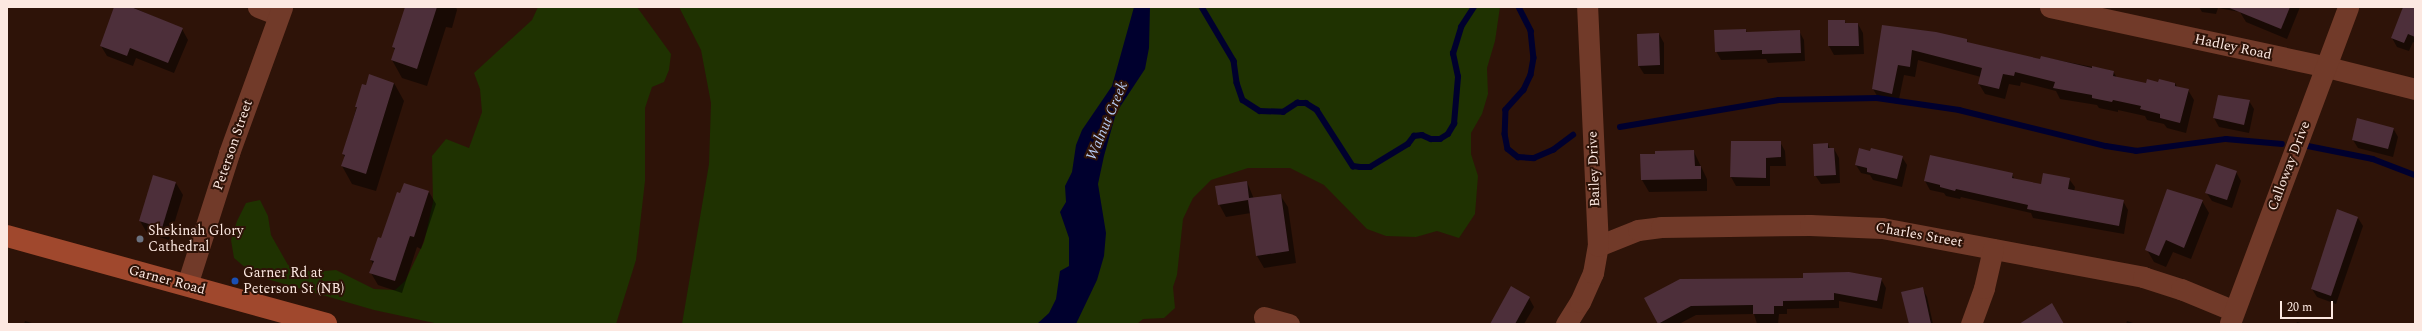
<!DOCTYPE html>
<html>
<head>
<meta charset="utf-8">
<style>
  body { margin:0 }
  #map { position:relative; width:2422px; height:331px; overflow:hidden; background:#2e1308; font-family:Spectral,serif }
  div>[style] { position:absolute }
  .green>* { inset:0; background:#1f3201 }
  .water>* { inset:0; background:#00002e }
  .shadow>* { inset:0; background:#0007 }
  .stream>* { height:5.5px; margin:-2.75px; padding:0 2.75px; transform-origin:2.75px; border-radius:2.75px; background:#00002e }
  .building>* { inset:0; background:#4d2f3a }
  .minor>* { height:21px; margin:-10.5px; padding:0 10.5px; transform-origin:10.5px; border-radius:10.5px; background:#713a29 }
  .secondary>* { height:22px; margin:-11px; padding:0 11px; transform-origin:11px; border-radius:11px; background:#a0482d }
  .dots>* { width:11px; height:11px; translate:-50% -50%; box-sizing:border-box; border:2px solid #2e1308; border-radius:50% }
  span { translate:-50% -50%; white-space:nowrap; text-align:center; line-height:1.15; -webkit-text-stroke:4px #2e1308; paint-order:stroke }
  .street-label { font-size:14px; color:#fce8e1 }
  .poi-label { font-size:14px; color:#fce8e1 }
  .left { translate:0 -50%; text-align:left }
  .water-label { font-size:15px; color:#b7cbf4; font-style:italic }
  .frame { position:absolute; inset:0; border:8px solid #fce8e1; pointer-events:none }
  .scale { position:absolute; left:2280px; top:301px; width:53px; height:18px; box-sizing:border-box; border:2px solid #fce8e1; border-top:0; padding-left:5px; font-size:12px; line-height:14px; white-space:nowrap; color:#fce8e1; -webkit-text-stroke:3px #2e1308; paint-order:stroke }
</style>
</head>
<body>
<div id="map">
  <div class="green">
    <i style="clip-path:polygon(538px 7px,637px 7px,671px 54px,669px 70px,664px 82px,652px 87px,645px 108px,645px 181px,636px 260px,616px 324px,439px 324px,374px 310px,267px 279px,247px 269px,234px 258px,231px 240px,237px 221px,246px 203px,260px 200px,268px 216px,271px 235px,288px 265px,312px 272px,336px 270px,374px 289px,395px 290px,405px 281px,424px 242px,433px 202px,432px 156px,446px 139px,469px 148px,482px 112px,480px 89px,474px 73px,532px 20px)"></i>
    <i style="clip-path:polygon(679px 7px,1500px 7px,1495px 41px,1487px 68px,1488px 94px,1482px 114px,1471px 133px,1471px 154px,1478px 176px,1475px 214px,1459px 238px,1437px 231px,1416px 237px,1386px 236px,1367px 229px,1324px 185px,1290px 168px,1248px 168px,1211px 180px,1193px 198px,1183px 219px,1177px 275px,1173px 287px,1175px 308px,1164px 318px,1143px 319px,1137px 324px,682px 324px,709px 164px,711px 103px,701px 50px)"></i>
  </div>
  <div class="water">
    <i style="clip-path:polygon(1134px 7px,1150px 7px,1149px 48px,1145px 69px,1116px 113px,1104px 156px,1098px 184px,1106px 233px,1104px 256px,1097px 280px,1076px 324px,1037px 324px,1049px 313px,1056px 299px,1060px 271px,1069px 266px,1069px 238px,1060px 212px,1066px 202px,1065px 186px,1072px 172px,1076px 145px,1082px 130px,1112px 86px)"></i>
  </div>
  <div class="shadow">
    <i style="clip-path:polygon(115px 7px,132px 7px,182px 29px,188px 40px,174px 73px,136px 58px,133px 66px,107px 56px,101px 46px)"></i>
    <i style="clip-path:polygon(406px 7px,456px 7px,457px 10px,452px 28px,446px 27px,427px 86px,402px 78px,392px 60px,395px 51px,393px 47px)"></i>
    <i style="clip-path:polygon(2199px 7px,2300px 7px,2287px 39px,2246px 22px,2240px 12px,2218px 8px,2216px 14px,2202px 12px)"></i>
    <i style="clip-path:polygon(2401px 7px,2415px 7px,2415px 43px,2413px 42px,2409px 51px,2397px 47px,2392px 38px,2403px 11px)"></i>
    <i style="clip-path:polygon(1829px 21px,1844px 21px,1847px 24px,1858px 24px,1863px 33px,1864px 54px,1834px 55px,1829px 46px)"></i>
    <i style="clip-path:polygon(1883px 26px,1967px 40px,1968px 43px,2041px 60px,2042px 57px,2113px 71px,2117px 78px,2147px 84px,2175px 83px,2177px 87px,2188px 90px,2194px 100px,2186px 133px,2167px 128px,2164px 124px,2147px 120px,2145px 116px,2118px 110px,2118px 112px,2099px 108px,2097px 105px,2060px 99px,2056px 91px,2021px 82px,2020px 86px,2009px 84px,2005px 99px,1985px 94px,1979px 84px,1981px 77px,1918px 60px,1915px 77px,1904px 75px,1898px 104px,1879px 99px,1873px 89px)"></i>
    <i style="clip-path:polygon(1746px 30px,1747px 33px,1799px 31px,1804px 40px,1805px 61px,1768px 63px,1766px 59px,1721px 60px,1716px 51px)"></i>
    <i style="clip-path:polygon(1659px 34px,1664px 43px,1664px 74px,1644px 74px,1639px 66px)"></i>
    <i style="clip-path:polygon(394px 83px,404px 101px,376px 191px,352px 184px,342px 166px,345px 158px,343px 154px,363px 85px)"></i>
    <i style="clip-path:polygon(2249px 101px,2254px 109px,2249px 133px,2219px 127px,2214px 118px)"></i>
    <i style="clip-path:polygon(2393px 128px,2398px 137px,2393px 157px,2358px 148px,2353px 140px)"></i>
    <i style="clip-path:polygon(1732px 142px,1780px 142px,1785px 151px,1786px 166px,1770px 166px,1770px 186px,1736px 186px,1731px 177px)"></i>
    <i style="clip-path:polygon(1828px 144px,1830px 149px,1834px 149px,1839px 158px,1840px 183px,1821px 184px,1815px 175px)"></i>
    <i style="clip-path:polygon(1694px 152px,1707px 179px,1707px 191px,1649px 192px,1642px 180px)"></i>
    <i style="clip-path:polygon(1902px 157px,1907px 165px,1902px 187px,1873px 180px,1870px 175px,1861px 173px,1856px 165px)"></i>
    <i style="clip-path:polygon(2236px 172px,2241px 181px,2232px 208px,2212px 201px,2206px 192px)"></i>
    <i style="clip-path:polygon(2012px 174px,2015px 180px,2042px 185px,2069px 179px,2075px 187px,2074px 192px,2123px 201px,2128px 210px,2124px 234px,2033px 218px,2031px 213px,1961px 197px,1960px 199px,1946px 196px,1944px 193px,1930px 190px,1925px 181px)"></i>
    <i style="clip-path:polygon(1247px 182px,1254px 199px,1280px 195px,1288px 207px,1296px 263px,1264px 268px,1257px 256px,1251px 213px,1226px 217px,1219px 204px)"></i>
    <i style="clip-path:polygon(176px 183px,183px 195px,169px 240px,147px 233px,140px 221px)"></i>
    <i style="clip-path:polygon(429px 192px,436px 204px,421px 249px,417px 247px,402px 293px,378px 285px,371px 273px,373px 264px,371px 260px,381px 240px)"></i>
    <i style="clip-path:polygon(2202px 201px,2209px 213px,2191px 259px,2173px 252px,2166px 267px,2154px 262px,2147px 250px)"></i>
    <i style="clip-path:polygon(2358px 218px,2363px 226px,2336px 304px,2317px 297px,2312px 289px)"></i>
    <i style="clip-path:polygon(1881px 279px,1886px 288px,1882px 309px,1839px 301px,1839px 308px,1787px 309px,1787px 314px,1779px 314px,1778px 324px,1757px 324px,1754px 314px,1696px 315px,1679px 324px,1659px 324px,1646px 298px)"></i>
    <i style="clip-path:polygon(1922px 288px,1927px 297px,1933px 324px,1910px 324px)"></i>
    <i style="clip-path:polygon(1529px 298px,1534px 307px,1524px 324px,1491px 324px)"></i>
    <i style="clip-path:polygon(25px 321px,35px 324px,24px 324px)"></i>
    <i style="clip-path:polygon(2127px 321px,2136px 324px,2126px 324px)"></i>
    <i style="clip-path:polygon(2297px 322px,2304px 324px,2296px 324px)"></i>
  </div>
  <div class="stream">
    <i style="left:1202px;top:7px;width:63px;rotate:59.3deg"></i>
    <i style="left:1234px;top:61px;width:22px;rotate:82deg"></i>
    <i style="left:1237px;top:83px;width:18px;rotate:71deg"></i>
    <i style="left:1243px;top:100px;width:20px;rotate:33deg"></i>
    <i style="left:1260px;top:111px;width:23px;rotate:2deg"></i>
    <i style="left:1283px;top:112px;width:17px;rotate:-33deg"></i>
    <i style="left:1297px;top:103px;width:9px"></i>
    <i style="left:1306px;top:103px;width:13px;rotate:32deg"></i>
    <i style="left:1317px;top:110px;width:67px;rotate:57.3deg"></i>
    <i style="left:1353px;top:166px;width:7px;rotate:8deg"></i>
    <i style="left:1360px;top:167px;width:10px"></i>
    <i style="left:1370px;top:167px;width:44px;rotate:-31.2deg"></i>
    <i style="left:1408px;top:144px;width:10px;rotate:-53deg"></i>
    <i style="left:1414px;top:136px;width:8px;rotate:-7deg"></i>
    <i style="left:1422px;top:135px;width:10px;rotate:24deg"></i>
    <i style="left:1431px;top:139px;width:9px"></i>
    <i style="left:1440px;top:139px;width:9px;rotate:-32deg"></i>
    <i style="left:1448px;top:134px;width:12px;rotate:-59deg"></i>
    <i style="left:1454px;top:124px;width:47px;rotate:-85.1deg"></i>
    <i style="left:1458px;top:77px;width:24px;rotate:-102deg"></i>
    <i style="left:1453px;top:54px;width:28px;rotate:-73deg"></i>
    <i style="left:1461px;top:27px;width:24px;rotate:-57deg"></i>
    <i style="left:1519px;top:7px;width:27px;rotate:63deg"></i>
    <i style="left:1531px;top:31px;width:27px;rotate:84deg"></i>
    <i style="left:1534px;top:58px;width:17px;rotate:100deg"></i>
    <i style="left:1531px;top:75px;width:17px;rotate:115deg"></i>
    <i style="left:1524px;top:90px;width:27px;rotate:132deg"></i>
    <i style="left:1506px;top:110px;width:24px;rotate:92deg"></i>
    <i style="left:1505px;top:134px;width:15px;rotate:79deg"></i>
    <i style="left:1508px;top:149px;width:13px;rotate:39deg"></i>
    <i style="left:1518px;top:157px;width:16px;rotate:4deg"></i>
    <i style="left:1534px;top:158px;width:21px;rotate:-23deg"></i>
    <i style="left:1553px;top:150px;width:25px;rotate:-37deg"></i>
    <i style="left:1620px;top:127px;width:161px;rotate:-9.6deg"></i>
    <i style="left:1779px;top:100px;width:98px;rotate:-1.2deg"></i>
    <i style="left:1877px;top:98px;width:83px;rotate:8.3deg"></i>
    <i style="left:1959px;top:110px;width:151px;rotate:13.8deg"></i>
    <i style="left:2106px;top:146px;width:30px;rotate:9deg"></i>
    <i style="left:2136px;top:151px;width:91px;rotate:-7.6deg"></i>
    <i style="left:2226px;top:139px;width:56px;rotate:5.1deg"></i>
    <i style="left:2308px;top:146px;width:66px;rotate:11.3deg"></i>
    <i style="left:2373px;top:159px;width:45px;rotate:20.9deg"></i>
  </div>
  <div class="building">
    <i style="clip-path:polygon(114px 7px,131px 7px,183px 28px,168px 63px,130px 48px,127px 56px,100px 46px)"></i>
    <i style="clip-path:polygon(405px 7px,437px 7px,417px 69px,391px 60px,395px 48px,392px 47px)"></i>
    <i style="clip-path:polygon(2227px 7px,2290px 7px,2281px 29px)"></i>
    <i style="clip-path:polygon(2403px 7px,2415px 7px,2415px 37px,2408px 34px,2404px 43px,2391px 38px)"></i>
    <i style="clip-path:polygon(1828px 20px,1845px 20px,1845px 23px,1858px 23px,1859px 46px,1828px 46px)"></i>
    <i style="clip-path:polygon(1882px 25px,1936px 32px,1967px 39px,1967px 42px,2040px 59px,2041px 56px,2092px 68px,2092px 66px,2105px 69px,2114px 71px,2113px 76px,2146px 83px,2147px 79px,2158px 82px,2159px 79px,2175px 83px,2175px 86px,2189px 89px,2180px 123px,2160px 118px,2160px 114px,2140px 109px,2141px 106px,2113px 100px,2112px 102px,2092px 98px,2092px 95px,2053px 88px,2055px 82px,2015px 72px,2014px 76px,2003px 74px,1999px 89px,1978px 84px,1982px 68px,1912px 50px,1910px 67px,1898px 65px,1892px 94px,1872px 89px)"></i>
    <i style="clip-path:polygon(1746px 29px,1746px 32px,1800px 30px,1801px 53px,1762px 54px,1762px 50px,1715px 52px,1714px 30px)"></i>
    <i style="clip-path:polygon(1659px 33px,1660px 65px,1638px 66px,1637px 34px)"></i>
    <i style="clip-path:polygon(369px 74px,394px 83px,366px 174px,341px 166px,345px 155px,342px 154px,357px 107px,355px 107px,362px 84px,366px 85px)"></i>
    <i style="clip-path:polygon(2218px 95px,2250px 100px,2244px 125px,2213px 118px)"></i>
    <i style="clip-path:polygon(2357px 118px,2394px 128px,2388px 149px,2352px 140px)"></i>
    <i style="clip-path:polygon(1731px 141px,1781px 141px,1781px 157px,1766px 158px,1766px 178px,1730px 177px)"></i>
    <i style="clip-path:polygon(1828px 143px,1828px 148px,1834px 148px,1836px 175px,1814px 176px,1813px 144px)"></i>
    <i style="clip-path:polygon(1859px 148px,1870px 151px,1871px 148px,1903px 156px,1897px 179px,1867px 172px,1867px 168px,1855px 165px)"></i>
    <i style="clip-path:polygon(1694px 150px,1695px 166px,1701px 166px,1701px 179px,1641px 180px,1640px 154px,1655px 154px,1655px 151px)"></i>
    <i style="clip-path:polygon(1930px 155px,2013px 173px,2012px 178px,2041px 184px,2043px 173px,2070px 178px,2068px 189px,2124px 200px,2119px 226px,2027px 209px,2028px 205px,1956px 189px,1955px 191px,1940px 187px,1940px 185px,1924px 181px)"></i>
    <i style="clip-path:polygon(2216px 164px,2237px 171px,2227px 200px,2205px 193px)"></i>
    <i style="clip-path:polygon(153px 175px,176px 182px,162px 228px,139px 221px)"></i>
    <i style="clip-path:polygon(1247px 181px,1249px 198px,1281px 194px,1289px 251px,1256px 256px,1248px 200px,1218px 205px,1215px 186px)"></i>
    <i style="clip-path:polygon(404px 183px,429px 191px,414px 237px,410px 236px,395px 281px,369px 273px,374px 261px,370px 260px,378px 237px,381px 238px,397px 192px,400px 193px)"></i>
    <i style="clip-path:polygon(2167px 189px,2203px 200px,2184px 248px,2166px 240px,2159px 256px,2145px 250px)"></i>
    <i style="clip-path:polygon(2337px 209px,2358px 217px,2331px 296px,2311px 289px)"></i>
    <i style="clip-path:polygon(1849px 272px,1882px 278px,1877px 301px,1834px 293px,1834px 300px,1783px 301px,1783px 306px,1774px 306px,1774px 314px,1753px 314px,1753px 305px,1691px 306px,1658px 324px,1644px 298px,1680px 279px,1803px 278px,1803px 273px)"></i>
    <i style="clip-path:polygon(1511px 286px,1530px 297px,1515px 324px,1490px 324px)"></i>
    <i style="clip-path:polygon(1923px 287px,1931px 324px,1909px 324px,1901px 292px)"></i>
    <i style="clip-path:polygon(2052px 303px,2064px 324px,2019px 324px)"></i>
  </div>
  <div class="minor">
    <i style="left:258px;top:7px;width:22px;rotate:21deg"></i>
    <i style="left:2050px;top:7px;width:283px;rotate:12.2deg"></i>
    <i style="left:2327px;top:67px;width:91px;rotate:14deg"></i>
    <i style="left:1598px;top:246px;width:43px;rotate:-21.8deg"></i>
    <i style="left:1638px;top:230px;width:23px;rotate:-7deg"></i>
    <i style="left:1661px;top:227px;width:149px;rotate:-0.8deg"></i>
    <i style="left:1810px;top:225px;width:72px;rotate:2.4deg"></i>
    <i style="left:1882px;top:228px;width:266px;rotate:10.6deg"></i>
    <i style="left:2143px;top:277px;width:40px;rotate:18deg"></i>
    <i style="left:2181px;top:289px;width:57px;rotate:22.5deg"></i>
    <i style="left:187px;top:285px;width:139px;rotate:-72.3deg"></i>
    <i style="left:229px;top:153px;width:155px;rotate:-70deg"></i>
    <i style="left:1264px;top:317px;width:26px;rotate:16deg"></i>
    <i style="left:2230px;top:323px;width:337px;rotate:-69.5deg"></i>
    <i style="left:1566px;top:324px;width:26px;rotate:-58deg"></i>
    <i style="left:1580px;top:302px;width:32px;rotate:-66deg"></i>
    <i style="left:1593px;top:273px;width:27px;rotate:-80deg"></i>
    <i style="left:1598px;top:246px;width:239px;rotate:-92.6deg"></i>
    <i style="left:1971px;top:324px;width:38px;rotate:-70deg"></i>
    <i style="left:1984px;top:288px;width:40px;rotate:-77deg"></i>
  </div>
  <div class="secondary">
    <i style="left:7px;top:236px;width:331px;rotate:15.4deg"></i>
  </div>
  <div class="dots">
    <i style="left:140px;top:239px;background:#6b7280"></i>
    <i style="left:235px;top:281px;background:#1a4fb4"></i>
  </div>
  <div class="street-label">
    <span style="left:2233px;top:47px;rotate:12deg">Hadley Road</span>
    <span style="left:233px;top:145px;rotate:-71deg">Peterson Street</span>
    <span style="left:2289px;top:166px;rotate:-69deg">Calloway Drive</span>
    <span style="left:1594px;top:169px;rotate:-92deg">Bailey Drive</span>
    <span style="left:1919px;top:235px;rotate:10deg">Charles Street</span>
    <span style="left:167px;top:280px;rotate:15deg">Garner Road</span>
  </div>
  <div class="poi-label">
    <span class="left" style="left:148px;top:239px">Shekinah Glory<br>Cathedral</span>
    <span class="left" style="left:243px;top:281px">Garner Rd at<br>Peterson St (NB)</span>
  </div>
  <div class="water-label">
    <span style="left:1107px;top:121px;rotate:-67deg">Walnut Creek</span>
  </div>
  <div class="frame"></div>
  <div class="scale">20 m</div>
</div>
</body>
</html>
